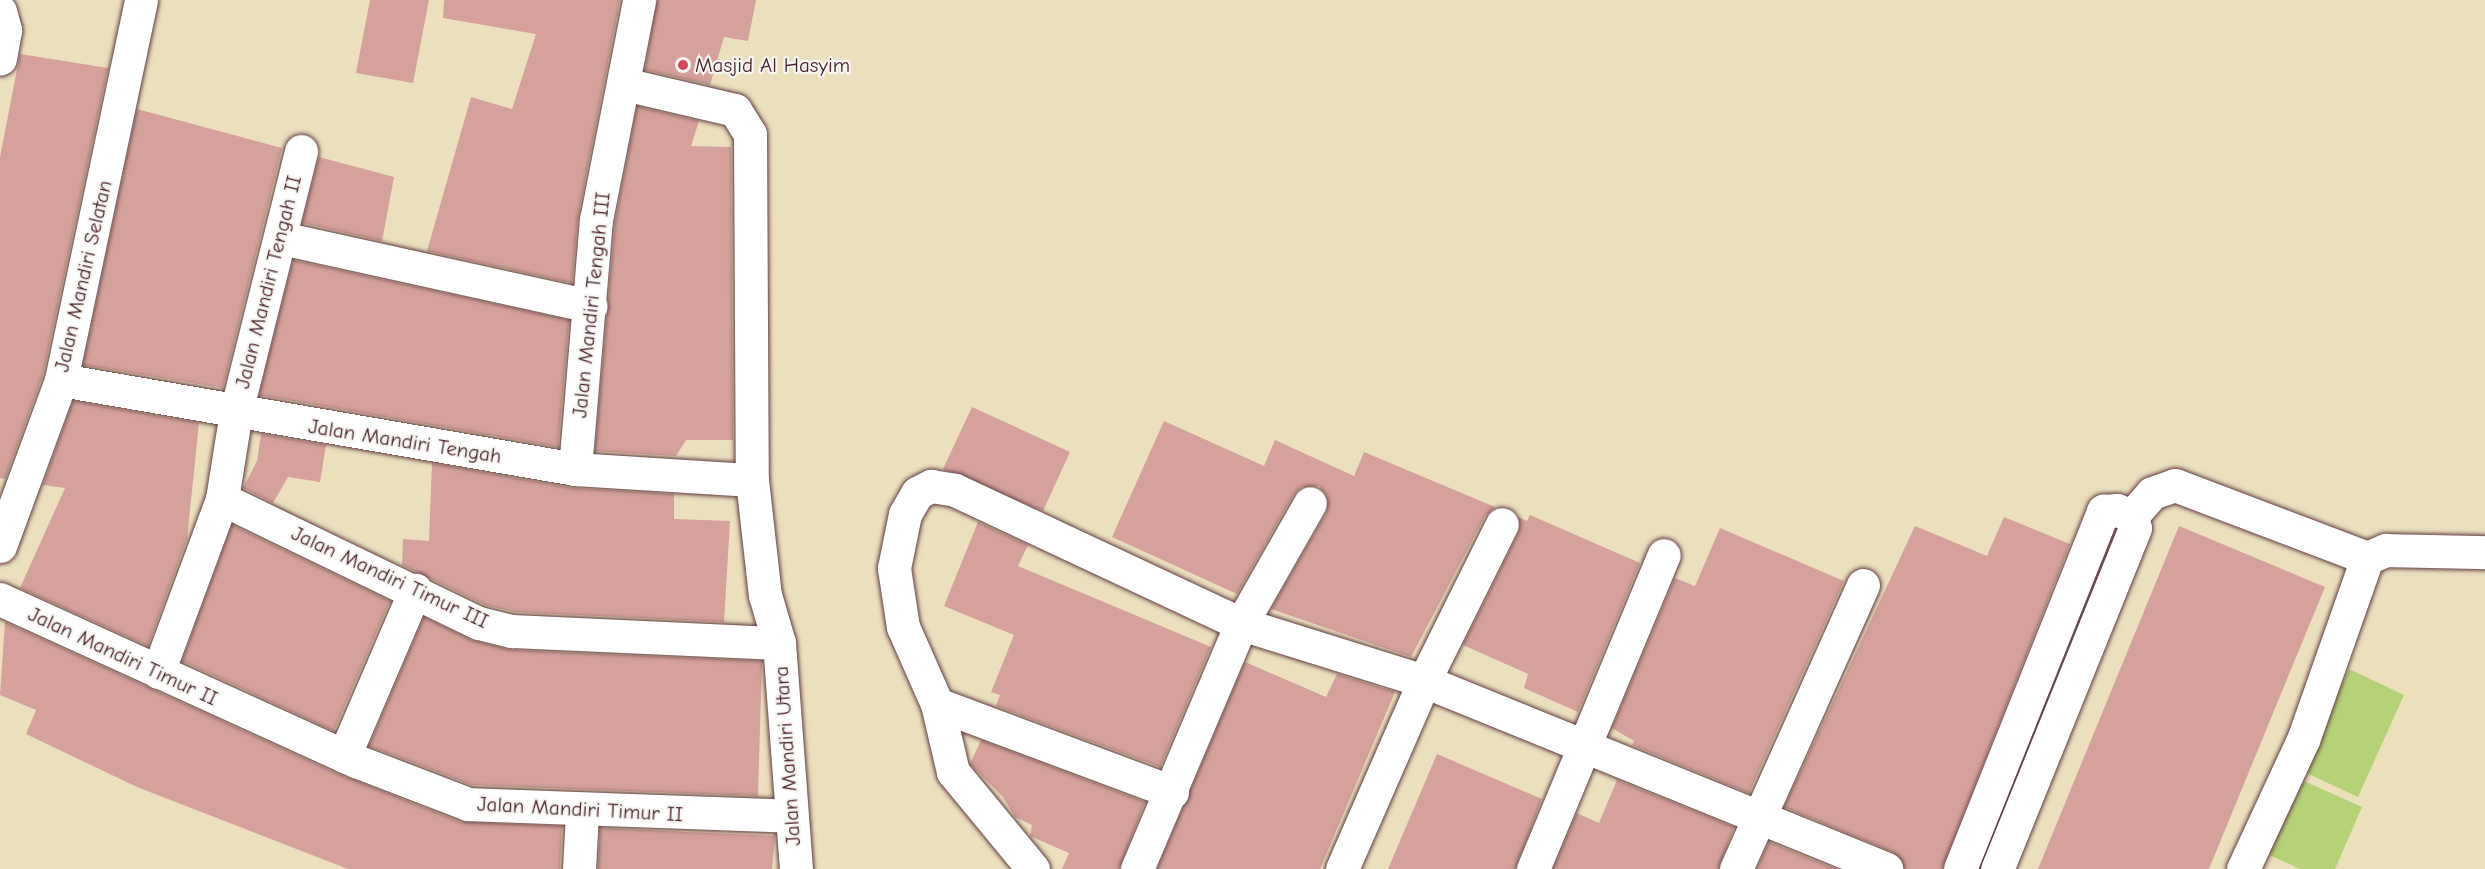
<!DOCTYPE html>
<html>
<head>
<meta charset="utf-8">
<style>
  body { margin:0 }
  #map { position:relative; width:2485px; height:869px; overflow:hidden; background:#ebdfbc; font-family:"Comic Neue",sans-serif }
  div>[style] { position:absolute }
  .green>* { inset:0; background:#b6d279 }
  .building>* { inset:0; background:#d4a19b }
  .roads { filter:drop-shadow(0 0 2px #623c41) drop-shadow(0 0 2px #623c41) }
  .street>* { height:33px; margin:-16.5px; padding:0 16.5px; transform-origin:16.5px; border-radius:16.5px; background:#fff }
  .dots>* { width:16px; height:16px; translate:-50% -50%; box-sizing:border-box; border:3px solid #f6f6f2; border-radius:50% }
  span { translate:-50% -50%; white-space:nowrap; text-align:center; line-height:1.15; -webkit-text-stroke:4.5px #f6f6f2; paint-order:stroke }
  .poi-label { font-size:21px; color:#4a1f2b }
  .left { translate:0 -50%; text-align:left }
  .street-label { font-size:21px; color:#4a1f2b }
</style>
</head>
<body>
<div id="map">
  <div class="green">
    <i style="clip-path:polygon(2349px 669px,2404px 695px,2358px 797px,2302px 771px)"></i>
    <i style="clip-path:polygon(2295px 777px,2362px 807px,2335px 869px,2300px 869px,2263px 852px)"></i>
  </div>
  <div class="building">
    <i style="clip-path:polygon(370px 0,429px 0,413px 83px,356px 73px)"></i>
    <i style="clip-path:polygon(444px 0,620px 0,578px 217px,572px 283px,427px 251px,471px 97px,512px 109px,536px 34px,443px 18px)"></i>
    <i style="clip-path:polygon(657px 0,756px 0,748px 41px,724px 37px,710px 85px,645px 70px)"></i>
    <i style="clip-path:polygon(20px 54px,108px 68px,43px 375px,5px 479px,0 478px,0 157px)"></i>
    <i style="clip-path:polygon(637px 106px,699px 121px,691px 146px,731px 147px,733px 440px,686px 440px,676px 456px,595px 451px,615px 223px)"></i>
    <i style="clip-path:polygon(137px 109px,282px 148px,223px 388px,83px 365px)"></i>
    <i style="clip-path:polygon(319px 157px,394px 177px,382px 241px,302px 223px)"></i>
    <i style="clip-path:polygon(293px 260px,569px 320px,558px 447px,259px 395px)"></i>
    <i style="clip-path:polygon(73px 401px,199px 423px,187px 539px,148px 646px,20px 588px,65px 488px,43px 485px)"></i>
    <i style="clip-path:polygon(972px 407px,1070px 452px,1043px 511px,943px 469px)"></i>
    <i style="clip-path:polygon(1164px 421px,1264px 466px,1275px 440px,1354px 476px,1364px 452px,1495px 507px,1485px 516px,1411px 657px,1271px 609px,1327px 512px,1326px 494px,1319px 486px,1301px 487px,1294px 494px,1237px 594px,1112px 537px)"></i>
    <i style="clip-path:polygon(261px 434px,326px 445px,320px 482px,288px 477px,273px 503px,243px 488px,257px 461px)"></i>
    <i style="clip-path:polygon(432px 463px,572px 488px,674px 494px,674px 519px,730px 521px,724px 622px,515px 612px,485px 605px,402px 565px,403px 539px,429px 541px)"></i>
    <i style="clip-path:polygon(1530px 515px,1640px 563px,1578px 712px,1524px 688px,1528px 674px,1463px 645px,1519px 532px,1519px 517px,1527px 521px)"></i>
    <i style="clip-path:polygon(2004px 517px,2070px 544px,1942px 869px,1904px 869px,1893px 852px,1784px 807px,1915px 526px,1987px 556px)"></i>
    <i style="clip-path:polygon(978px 522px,1028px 545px,1018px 566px,1211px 647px,1160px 767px,996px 706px,1000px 695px,991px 692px,1014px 635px,944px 606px)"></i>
    <i style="clip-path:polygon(232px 525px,390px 601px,334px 731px,182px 661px)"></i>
    <i style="clip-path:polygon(2179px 526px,2325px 587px,2292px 667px,2209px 869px,2038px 869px)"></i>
    <i style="clip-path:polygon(1720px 528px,1844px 581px,1749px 793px,1632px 745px,1634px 741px,1612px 728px,1675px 578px,1695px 586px)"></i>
    <i style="clip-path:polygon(424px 617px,471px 640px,511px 650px,762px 661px,758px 796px,472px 785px,369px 746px)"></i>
    <i style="clip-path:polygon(5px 622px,336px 773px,461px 822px,562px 826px,560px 869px,348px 869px,137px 787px,26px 734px,36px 710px,0 695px)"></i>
    <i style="clip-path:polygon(1245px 662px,1326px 697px,1337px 674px,1395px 692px,1320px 869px,1157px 869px)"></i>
    <i style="clip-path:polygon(981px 740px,1145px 802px,1119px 869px,1062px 869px,1069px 853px,1030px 836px,1032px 825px,1015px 817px,1003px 797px,970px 764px)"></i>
    <i style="clip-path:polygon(1437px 754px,1542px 799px,1515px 869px,1388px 869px)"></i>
    <i style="clip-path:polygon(1617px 780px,1734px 827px,1718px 869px,1553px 869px,1577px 813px,1599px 823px)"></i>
    <i style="clip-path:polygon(600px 828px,775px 836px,772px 869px,598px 869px)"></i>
    <i style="clip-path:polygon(1769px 842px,1836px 869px,1757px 869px)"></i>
  </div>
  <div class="roads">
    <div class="street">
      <i style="left:0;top:11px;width:20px;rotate:75deg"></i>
      <i style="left:5px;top:30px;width:29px;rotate:100deg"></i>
      <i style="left:624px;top:84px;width:114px;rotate:13.2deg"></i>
      <i style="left:735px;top:110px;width:28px;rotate:58deg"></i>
      <i style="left:750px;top:134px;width:346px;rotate:89.7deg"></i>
      <i style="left:752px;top:480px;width:116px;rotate:83.6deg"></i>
      <i style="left:765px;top:595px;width:50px;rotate:73.7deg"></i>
      <i style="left:779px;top:643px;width:227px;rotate:85.7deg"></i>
      <i style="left:281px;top:238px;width:317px;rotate:12.4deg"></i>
      <i style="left:61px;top:380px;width:522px;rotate:9.82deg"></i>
      <i style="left:575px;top:469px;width:177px;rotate:3.6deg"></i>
      <i style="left:575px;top:469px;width:250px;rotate:-85.2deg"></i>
      <i style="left:596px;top:220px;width:224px;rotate:-78.9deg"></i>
      <i style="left:222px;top:499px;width:285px;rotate:25.8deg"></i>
      <i style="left:479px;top:623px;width:34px;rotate:14deg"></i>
      <i style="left:512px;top:631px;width:267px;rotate:2.6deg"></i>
      <i style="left:2132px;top:516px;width:30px;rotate:-49deg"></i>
      <i style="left:2152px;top:493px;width:24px;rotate:-19deg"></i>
      <i style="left:2175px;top:485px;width:205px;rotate:20.8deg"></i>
      <i style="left:0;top:546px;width:177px;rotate:-69.8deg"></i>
      <i style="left:61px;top:380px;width:388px;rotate:-78.1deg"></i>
      <i style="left:0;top:599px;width:391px;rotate:24.5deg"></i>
      <i style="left:356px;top:761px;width:120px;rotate:21deg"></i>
      <i style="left:468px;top:804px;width:320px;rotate:2.1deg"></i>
      <i style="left:158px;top:672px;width:184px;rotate:-69.7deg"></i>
      <i style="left:222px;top:499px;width:88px;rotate:-80.9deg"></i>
      <i style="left:236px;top:412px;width:269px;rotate:-76deg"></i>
      <i style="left:937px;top:704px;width:251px;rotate:20.5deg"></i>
      <i style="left:344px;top:756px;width:181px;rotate:-66.8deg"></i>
      <i style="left:579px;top:869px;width:57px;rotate:-87deg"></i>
      <i style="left:1033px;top:869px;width:126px;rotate:-129.5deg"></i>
      <i style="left:953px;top:772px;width:70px;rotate:-103.2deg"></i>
      <i style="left:937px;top:704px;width:84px;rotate:-113.8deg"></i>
      <i style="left:903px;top:627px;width:60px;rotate:-98.7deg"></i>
      <i style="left:894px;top:568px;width:55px;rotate:-78.5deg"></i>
      <i style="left:905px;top:514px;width:24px;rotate:-60deg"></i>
      <i style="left:917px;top:493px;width:16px;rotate:-27deg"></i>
      <i style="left:931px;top:486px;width:24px;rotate:9deg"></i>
      <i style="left:955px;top:490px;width:316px;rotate:25.1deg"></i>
      <i style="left:1241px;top:624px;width:192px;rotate:17.3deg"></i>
      <i style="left:1424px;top:681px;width:499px;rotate:22.1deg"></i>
      <i style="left:1137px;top:869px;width:266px;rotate:-67deg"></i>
      <i style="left:1241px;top:624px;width:139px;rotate:-60.3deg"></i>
      <i style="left:1342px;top:869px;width:205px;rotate:-66.4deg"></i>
      <i style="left:1424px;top:681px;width:175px;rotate:-63.6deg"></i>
      <i style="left:1533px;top:869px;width:340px;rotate:-67.4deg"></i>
      <i style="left:1736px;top:869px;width:311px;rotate:-65.9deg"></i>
      <i style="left:1960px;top:869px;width:386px;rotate:-68.2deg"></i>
      <i style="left:2103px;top:511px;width:14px;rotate:-4deg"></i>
      <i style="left:2117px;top:510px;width:16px;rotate:22deg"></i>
      <i style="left:2132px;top:516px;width:12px;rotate:76deg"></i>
      <i style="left:2135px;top:528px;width:368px;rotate:112deg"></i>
      <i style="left:2243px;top:869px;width:142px;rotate:-65.1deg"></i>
      <i style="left:2303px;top:740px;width:193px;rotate:-70.6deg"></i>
      <i style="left:2367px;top:558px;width:21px;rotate:-23deg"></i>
      <i style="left:2386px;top:550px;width:99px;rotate:1.2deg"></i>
    </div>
  </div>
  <div class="dots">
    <i style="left:683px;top:65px;background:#d1495b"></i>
  </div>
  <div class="poi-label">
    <span class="left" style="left:695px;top:65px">Masjid Al Hasyim</span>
  </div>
  <div class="street-label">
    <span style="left:83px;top:276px;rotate:-77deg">Jalan Mandiri Selatan</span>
    <span style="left:268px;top:282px;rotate:-76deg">Jalan Mandiri Tengah II</span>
    <span style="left:591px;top:305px;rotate:-84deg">Jalan Mandiri Tengah III</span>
    <span style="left:405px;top:441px;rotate:9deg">Jalan Mandiri Tengah</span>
    <span style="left:390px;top:577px;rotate:25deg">Jalan Mandiri Timur III</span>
    <span style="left:123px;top:656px;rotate:25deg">Jalan Mandiri Timur II</span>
    <span style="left:787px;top:756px;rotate:-94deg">Jalan Mandiri Utara</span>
    <span style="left:580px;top:809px;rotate:3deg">Jalan Mandiri Timur II</span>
  </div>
</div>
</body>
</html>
